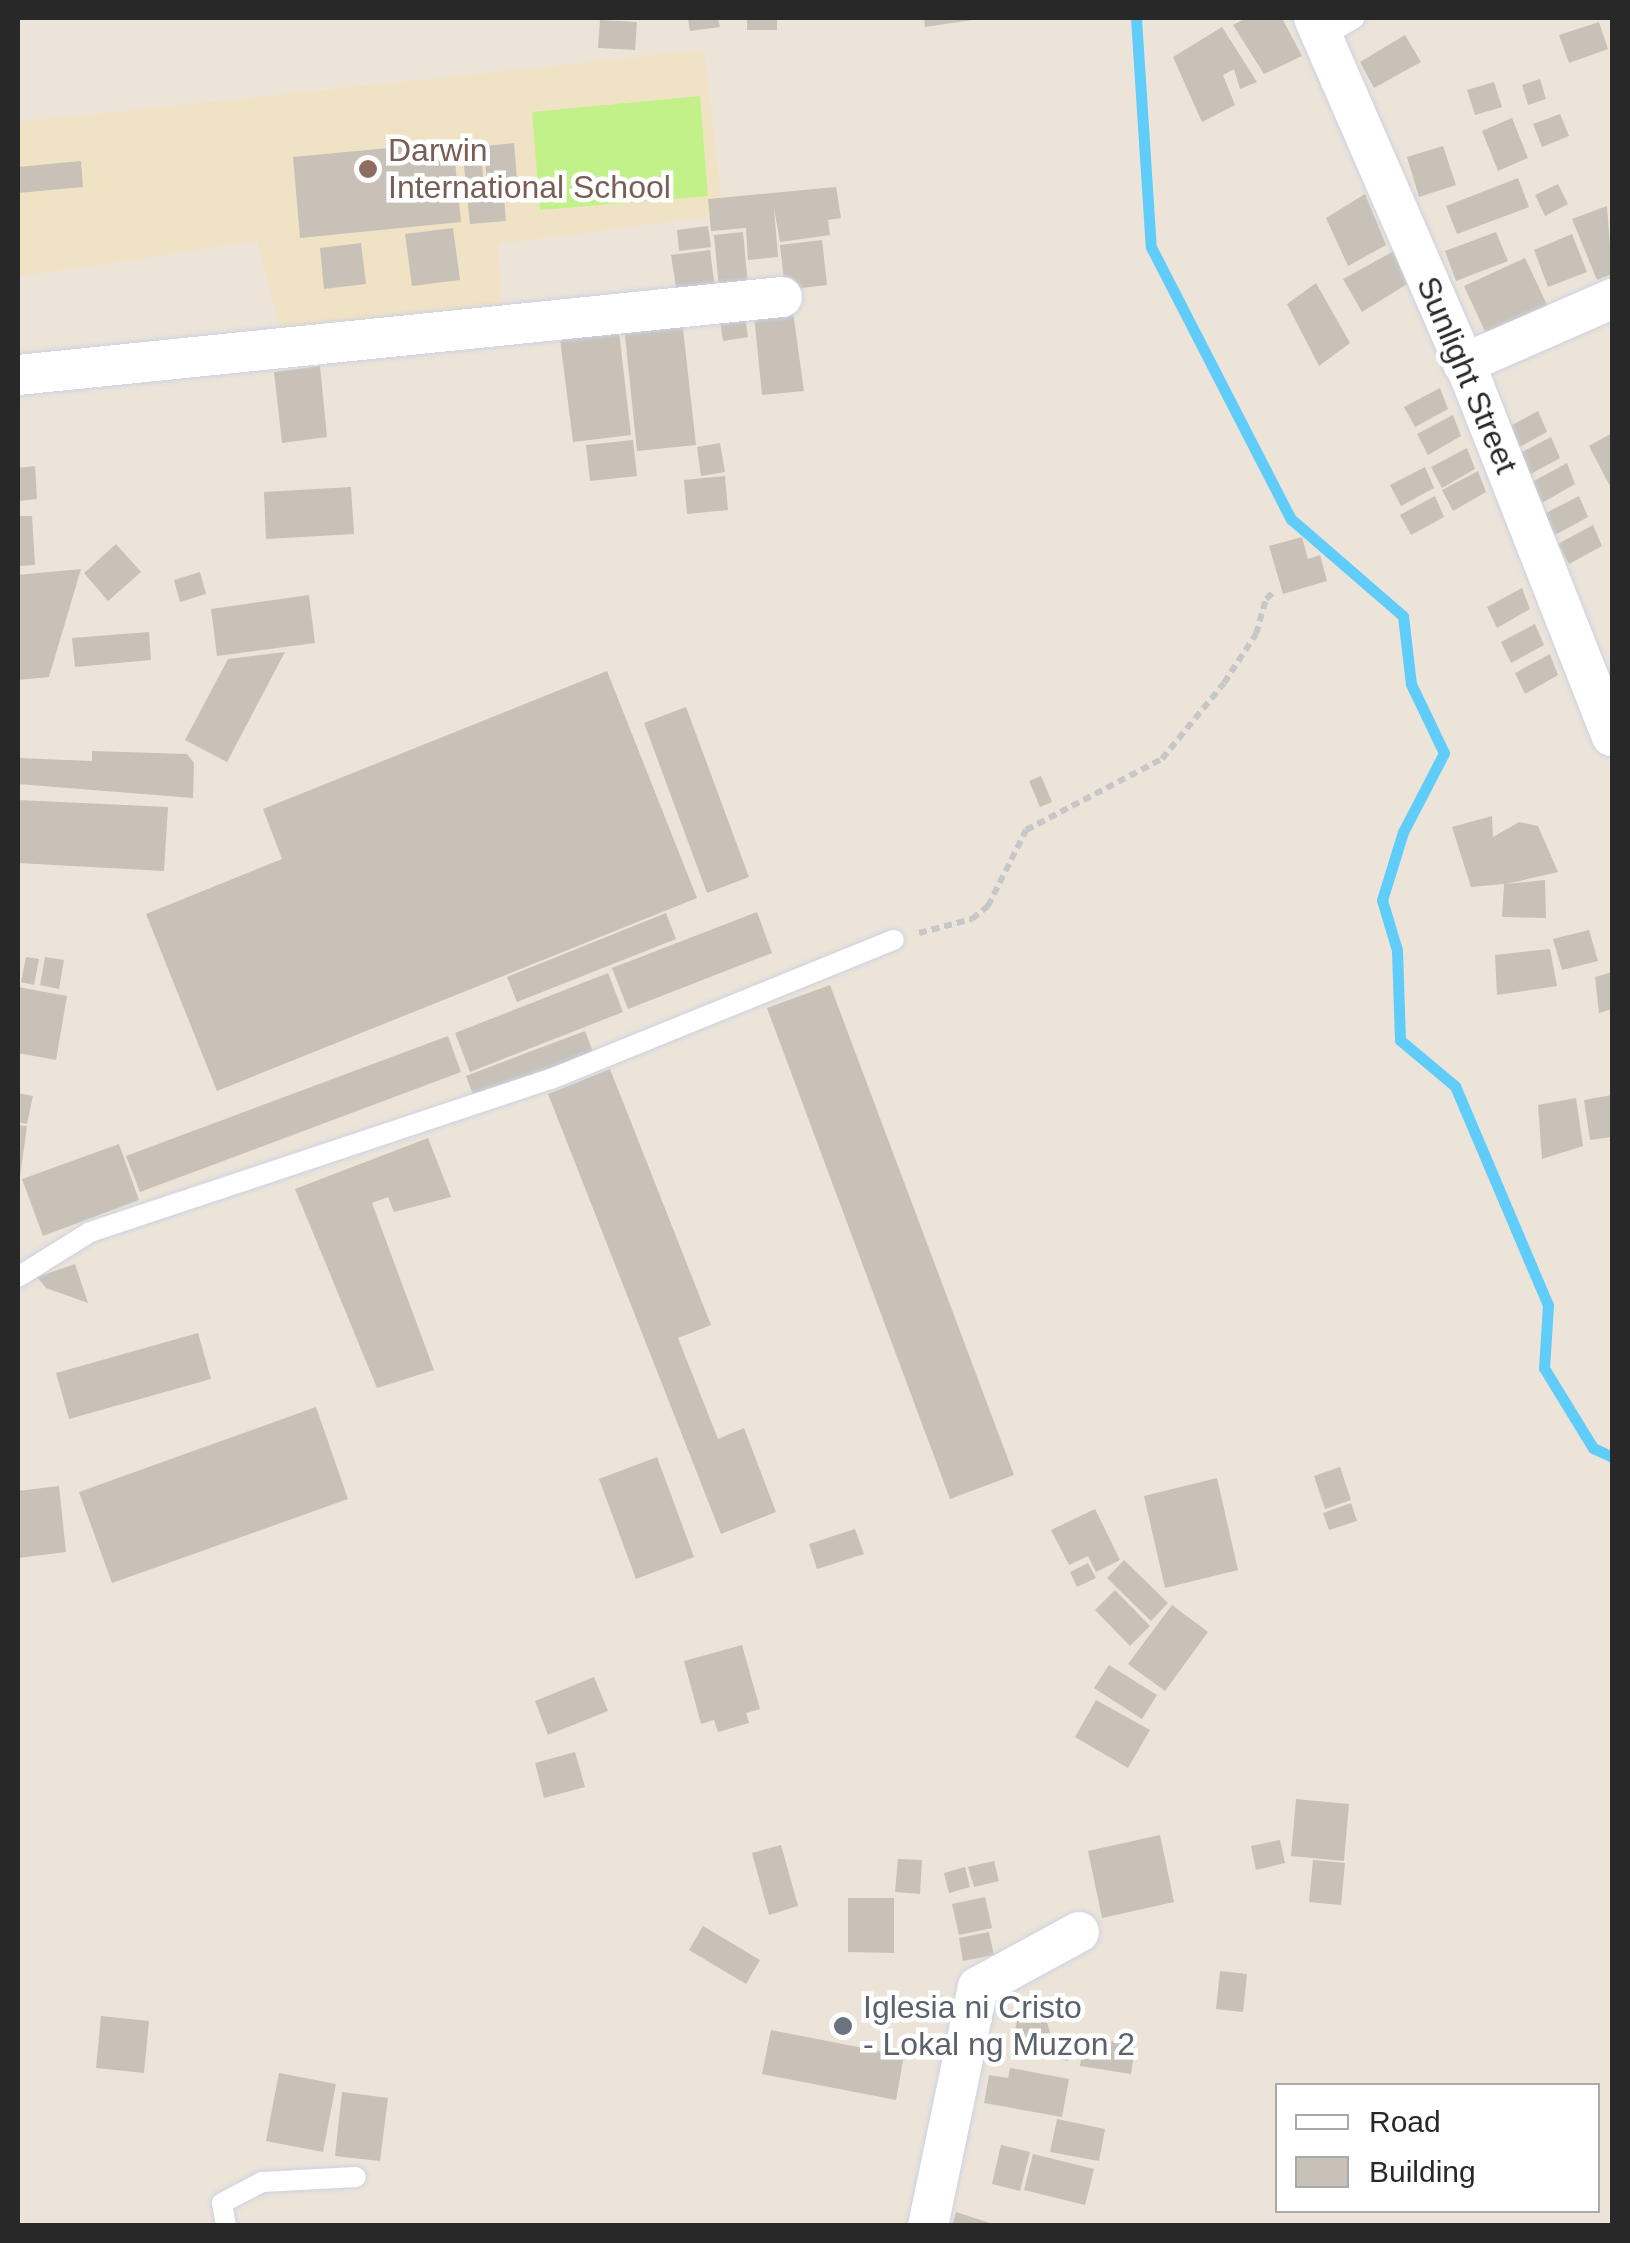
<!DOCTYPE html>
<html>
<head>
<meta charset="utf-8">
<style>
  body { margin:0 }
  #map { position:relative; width:1630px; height:2243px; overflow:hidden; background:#ece4d8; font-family:Helvetica,sans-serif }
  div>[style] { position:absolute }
  .education>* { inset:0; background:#f0e3c5 }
  .pitch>* { inset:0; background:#c2f189 }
  .stream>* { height:11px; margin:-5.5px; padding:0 5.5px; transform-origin:5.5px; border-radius:5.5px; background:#60ccf9 }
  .building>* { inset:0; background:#c7c1b8 }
  .path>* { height:6px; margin-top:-3px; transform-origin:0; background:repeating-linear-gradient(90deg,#c7c7c7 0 8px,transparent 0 13px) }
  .roads { filter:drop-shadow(0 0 2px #cdd1e3) drop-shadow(0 0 2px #cdd1e3) }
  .lane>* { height:20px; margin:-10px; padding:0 10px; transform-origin:10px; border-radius:10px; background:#fff }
  .street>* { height:40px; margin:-20px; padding:0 20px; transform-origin:20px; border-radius:20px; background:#fff }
  .dots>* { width:28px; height:28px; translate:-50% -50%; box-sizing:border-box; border:5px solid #fff; border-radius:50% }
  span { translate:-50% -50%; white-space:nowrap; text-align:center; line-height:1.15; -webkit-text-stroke:9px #fff; paint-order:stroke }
  .education-label { font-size:32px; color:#785e54 }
  .left { translate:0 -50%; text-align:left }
  .street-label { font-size:32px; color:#282828 }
  .worship-label { font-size:32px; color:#5b616d }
  .frame { position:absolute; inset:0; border:20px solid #282828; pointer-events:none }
  .legend { position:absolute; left:1275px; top:2083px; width:325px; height:130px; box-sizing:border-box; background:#fff; border:2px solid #a9a9a9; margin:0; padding:12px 18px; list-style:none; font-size:30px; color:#282828 }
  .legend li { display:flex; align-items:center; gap:20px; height:50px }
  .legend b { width:50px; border:2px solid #a9a9a9 }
</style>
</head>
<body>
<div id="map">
  <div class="education">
    <i style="clip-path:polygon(704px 50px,724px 215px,498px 244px,502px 310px,280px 330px,257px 241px,18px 277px,18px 122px)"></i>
  </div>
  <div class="pitch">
    <i style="clip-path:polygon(700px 96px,708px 196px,540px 210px,532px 112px)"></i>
  </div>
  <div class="stream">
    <i style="left:1136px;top:18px;width:229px;rotate:86.3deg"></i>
    <i style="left:1151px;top:247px;width:306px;rotate:62.8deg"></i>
    <i style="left:1291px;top:519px;width:148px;rotate:40.9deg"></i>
    <i style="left:1403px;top:616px;width:68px;rotate:83.3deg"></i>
    <i style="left:1411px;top:684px;width:76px;rotate:64.4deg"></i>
    <i style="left:1444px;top:753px;width:89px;rotate:117.4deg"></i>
    <i style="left:1403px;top:832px;width:71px;rotate:107.2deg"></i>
    <i style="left:1382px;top:900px;width:52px;rotate:73.3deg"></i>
    <i style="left:1397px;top:950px;width:90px;rotate:88.1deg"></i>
    <i style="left:1400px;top:1040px;width:72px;rotate:39.9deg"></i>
    <i style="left:1455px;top:1086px;width:238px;rotate:67deg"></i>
    <i style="left:1548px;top:1305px;width:63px;rotate:93.6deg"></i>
    <i style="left:1544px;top:1368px;width:94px;rotate:58.5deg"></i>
    <i style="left:1593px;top:1448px;width:21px;rotate:25deg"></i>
  </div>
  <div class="building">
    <i style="clip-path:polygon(688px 18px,718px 18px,720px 27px,690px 31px)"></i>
    <i style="clip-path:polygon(747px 18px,777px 18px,777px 30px,747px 30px)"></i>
    <i style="clip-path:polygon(924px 18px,972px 18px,972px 20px,925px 27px)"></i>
    <i style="clip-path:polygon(1246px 18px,1282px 18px,1302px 56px,1264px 74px,1233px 25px)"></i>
    <i style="clip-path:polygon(600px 20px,637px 22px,635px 50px,598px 48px)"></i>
    <i style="clip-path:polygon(1599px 22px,1608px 49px,1569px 63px,1559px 35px)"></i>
    <i style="clip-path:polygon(1222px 27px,1257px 82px,1240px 89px,1234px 69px,1223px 75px,1235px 105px,1202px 122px,1173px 57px)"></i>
    <i style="clip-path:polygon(1405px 35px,1421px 62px,1374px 88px,1360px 62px)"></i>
    <i style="clip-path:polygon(1540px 79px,1546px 99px,1528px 105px,1522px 85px)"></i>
    <i style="clip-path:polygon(1494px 82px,1502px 107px,1475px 115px,1467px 90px)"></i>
    <i style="clip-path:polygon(1560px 114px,1569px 136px,1542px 147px,1533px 124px)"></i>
    <i style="clip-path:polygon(1512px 118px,1528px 158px,1498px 171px,1482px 131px)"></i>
    <i style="clip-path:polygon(453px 142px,461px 222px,300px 238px,293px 157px)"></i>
    <i style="clip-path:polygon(514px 143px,518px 192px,488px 194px,484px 146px)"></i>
    <i style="clip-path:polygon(1443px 146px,1456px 185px,1419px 197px,1407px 157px)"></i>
    <i style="clip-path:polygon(481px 154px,485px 198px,504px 196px,506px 221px,470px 224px,463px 156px)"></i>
    <i style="clip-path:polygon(81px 161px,83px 187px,18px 193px,18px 167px)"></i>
    <i style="clip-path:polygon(1518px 178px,1529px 207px,1457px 234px,1446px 206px)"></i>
    <i style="clip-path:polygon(1558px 184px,1568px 204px,1545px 216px,1535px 195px)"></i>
    <i style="clip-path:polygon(836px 187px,841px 218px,828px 220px,830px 235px,780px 242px,774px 208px,778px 257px,748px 260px,746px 228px,711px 231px,708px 199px)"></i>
    <i style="clip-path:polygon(1365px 194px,1386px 245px,1348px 266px,1326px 218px)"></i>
    <i style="clip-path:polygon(1607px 206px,1612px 274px,1597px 280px,1572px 219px)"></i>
    <i style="clip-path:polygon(708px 226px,711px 247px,679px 251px,677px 230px)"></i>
    <i style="clip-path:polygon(453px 228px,460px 280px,412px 286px,405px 234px)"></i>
    <i style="clip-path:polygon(743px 232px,749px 297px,720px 299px,714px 235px)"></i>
    <i style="clip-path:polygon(1496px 232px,1508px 261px,1456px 281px,1445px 251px)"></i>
    <i style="clip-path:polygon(1572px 234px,1587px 272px,1548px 287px,1534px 250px)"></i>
    <i style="clip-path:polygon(822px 240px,827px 285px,785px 290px,780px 245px)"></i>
    <i style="clip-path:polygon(361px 243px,366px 284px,324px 289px,320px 248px)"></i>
    <i style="clip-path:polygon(710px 250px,716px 297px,678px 301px,671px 255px)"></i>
    <i style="clip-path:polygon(1394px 251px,1407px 284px,1362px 312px,1343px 279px)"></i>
    <i style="clip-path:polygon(1525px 258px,1550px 311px,1489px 340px,1464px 286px)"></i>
    <i style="clip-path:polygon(1316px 283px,1350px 343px,1319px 366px,1287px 304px)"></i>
    <i style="clip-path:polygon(793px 312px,804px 391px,762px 395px,754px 315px)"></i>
    <i style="clip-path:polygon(745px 317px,748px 337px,723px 341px,720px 321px)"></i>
    <i style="clip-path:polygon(682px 320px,696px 445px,637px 451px,624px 326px)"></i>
    <i style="clip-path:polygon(619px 332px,631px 435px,573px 442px,560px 339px)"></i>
    <i style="clip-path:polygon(320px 366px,327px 437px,282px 443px,274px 372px)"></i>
    <i style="clip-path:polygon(1440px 388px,1448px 409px,1415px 427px,1404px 407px)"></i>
    <i style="clip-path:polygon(1538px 411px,1547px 432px,1514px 450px,1503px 430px)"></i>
    <i style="clip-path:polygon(1453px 415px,1461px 436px,1428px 455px,1417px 434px)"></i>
    <i style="clip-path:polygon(1612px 433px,1612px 490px,1589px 446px)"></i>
    <i style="clip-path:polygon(1551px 437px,1560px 458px,1527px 476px,1516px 455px)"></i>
    <i style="clip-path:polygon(633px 440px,637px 476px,590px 481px,586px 445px)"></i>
    <i style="clip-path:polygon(720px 443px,725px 472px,701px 476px,697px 447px)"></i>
    <i style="clip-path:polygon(1467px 448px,1475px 469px,1442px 488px,1431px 467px)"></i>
    <i style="clip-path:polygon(1567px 463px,1575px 484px,1542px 503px,1532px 482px)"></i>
    <i style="clip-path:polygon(35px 466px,37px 499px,18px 501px,18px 468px)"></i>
    <i style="clip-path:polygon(1425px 467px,1434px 488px,1401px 506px,1390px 485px)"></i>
    <i style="clip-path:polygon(1478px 471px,1486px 492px,1453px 511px,1442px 490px)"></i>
    <i style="clip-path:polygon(725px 476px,728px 510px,687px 514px,684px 480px)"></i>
    <i style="clip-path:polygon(351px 487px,354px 534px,266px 539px,264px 492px)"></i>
    <i style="clip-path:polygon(1435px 496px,1444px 517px,1411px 535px,1400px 515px)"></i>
    <i style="clip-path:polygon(1579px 496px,1588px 517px,1555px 535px,1544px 514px)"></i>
    <i style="clip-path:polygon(18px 516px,32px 516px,35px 565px,18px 566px)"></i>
    <i style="clip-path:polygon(1593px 525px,1602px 546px,1569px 564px,1558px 544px)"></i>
    <i style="clip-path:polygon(1302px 537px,1308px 559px,1320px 555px,1327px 581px,1283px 594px,1269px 546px)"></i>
    <i style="clip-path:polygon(116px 544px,141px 572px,108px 601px,84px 573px)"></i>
    <i style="clip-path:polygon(81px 569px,49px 677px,18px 680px,18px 575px)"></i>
    <i style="clip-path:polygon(200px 572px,206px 594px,180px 602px,174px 580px)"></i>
    <i style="clip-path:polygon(1522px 588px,1530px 609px,1497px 628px,1487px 607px)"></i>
    <i style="clip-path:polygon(309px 595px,315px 643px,217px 656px,211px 609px)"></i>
    <i style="clip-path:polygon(1535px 624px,1544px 645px,1511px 663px,1501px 642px)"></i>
    <i style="clip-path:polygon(149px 632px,151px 660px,75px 667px,72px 638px)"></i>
    <i style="clip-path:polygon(285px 652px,227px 762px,185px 740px,228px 659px)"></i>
    <i style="clip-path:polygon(1550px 654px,1558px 675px,1525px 694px,1515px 673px)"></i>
    <i style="clip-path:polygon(607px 671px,697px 898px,217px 1091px,146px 914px,282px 859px,263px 809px)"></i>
    <i style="clip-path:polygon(686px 707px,749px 877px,707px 893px,644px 723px)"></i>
    <i style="clip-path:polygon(92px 751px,187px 754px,194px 763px,193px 798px,18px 784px,18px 758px,92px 761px)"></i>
    <i style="clip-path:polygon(1041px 776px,1052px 802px,1040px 807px,1029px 781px)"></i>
    <i style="clip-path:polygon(18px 800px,168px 807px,164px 871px,18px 863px)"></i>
    <i style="clip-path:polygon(1492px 816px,1493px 837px,1519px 822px,1538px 826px,1558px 872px,1506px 884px,1545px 880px,1546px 918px,1502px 917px,1504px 884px,1471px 887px,1452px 827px)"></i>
    <i style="clip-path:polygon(757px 912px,772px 953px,628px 1009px,612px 968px)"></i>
    <i style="clip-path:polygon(666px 913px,676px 939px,517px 1002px,507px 977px)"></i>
    <i style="clip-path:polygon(1589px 930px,1598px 961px,1562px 970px,1553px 939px)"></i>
    <i style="clip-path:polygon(1550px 949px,1557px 986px,1497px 995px,1495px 955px)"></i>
    <i style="clip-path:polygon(26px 957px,39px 959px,34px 985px,21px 982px)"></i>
    <i style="clip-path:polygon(45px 957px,64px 960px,59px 989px,40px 985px)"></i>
    <i style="clip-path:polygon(1612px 972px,1612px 1009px,1599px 1013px,1595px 977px)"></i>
    <i style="clip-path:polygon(608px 973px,623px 1012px,470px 1072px,455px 1033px)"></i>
    <i style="clip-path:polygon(830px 985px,1014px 1475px,950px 1499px,767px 1008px)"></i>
    <i style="clip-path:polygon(18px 987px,67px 996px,56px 1060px,18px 1053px)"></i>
    <i style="clip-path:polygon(585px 1031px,593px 1052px,474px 1097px,466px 1076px)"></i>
    <i style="clip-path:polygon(448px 1036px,461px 1072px,140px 1192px,126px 1156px)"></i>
    <i style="clip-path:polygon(610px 1069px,711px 1325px,678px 1338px,718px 1439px,744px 1428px,776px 1512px,721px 1534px,548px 1094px)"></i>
    <i style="clip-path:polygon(18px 1093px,33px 1096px,27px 1124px,18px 1122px)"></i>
    <i style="clip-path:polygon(1612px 1095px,1612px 1137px,1590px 1140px,1584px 1100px)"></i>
    <i style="clip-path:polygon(1576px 1098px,1583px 1146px,1542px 1159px,1538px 1105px)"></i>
    <i style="clip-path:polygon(18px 1125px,27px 1126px,20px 1177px,18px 1177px)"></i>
    <i style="clip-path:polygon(428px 1138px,451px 1197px,394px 1212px,388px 1197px,372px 1203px,434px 1370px,377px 1388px,295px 1189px)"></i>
    <i style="clip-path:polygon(119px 1144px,139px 1200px,43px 1236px,22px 1179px)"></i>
    <i style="clip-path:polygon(75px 1264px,88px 1303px,46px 1288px,37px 1277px)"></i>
    <i style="clip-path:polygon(198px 1333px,211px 1379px,69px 1419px,56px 1373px)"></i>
    <i style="clip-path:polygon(316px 1407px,348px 1499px,112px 1583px,79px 1492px)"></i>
    <i style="clip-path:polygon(657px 1457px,694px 1557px,636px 1579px,599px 1479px)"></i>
    <i style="clip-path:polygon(1340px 1467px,1351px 1500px,1325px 1509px,1314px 1476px)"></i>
    <i style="clip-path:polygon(1217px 1478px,1238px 1570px,1165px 1588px,1144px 1496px)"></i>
    <i style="clip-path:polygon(59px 1486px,66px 1552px,18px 1558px,18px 1491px)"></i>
    <i style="clip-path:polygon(1351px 1503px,1357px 1521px,1329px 1530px,1323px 1513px)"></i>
    <i style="clip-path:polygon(1095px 1509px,1120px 1560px,1096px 1572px,1088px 1556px,1069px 1565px,1051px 1530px)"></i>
    <i style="clip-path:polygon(855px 1529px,864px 1554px,817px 1569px,809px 1544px)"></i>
    <i style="clip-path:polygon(1124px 1560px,1168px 1603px,1151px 1621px,1107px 1578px)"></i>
    <i style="clip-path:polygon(1088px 1563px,1096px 1578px,1077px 1587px,1070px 1572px)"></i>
    <i style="clip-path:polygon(1115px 1590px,1150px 1626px,1130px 1646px,1095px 1610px)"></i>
    <i style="clip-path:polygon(1172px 1605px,1208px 1632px,1165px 1691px,1128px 1664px)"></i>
    <i style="clip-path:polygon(742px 1645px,760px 1709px,746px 1713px,749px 1723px,718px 1732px,714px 1720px,701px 1724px,684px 1661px)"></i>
    <i style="clip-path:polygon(1109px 1665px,1157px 1695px,1142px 1719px,1094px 1688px)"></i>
    <i style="clip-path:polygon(594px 1677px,608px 1711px,548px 1735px,535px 1701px)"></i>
    <i style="clip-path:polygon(1096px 1700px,1150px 1730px,1128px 1768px,1075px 1737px)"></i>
    <i style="clip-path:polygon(575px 1752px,585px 1787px,544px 1798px,535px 1763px)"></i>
    <i style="clip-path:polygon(1296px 1799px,1349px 1804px,1344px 1861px,1291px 1856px)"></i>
    <i style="clip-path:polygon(1160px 1835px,1174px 1902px,1102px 1918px,1088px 1851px)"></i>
    <i style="clip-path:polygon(1280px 1840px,1285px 1863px,1256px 1870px,1251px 1846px)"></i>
    <i style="clip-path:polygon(781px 1845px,798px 1906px,769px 1915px,752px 1853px)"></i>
    <i style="clip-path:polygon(898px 1859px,922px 1860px,920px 1894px,895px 1892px)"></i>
    <i style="clip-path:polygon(1313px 1860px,1345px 1863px,1341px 1905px,1309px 1902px)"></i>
    <i style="clip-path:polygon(994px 1861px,999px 1881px,974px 1887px,968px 1867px)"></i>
    <i style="clip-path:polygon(965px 1867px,970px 1887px,949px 1893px,944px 1873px)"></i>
    <i style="clip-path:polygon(985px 1897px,992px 1928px,959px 1935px,952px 1904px)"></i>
    <i style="clip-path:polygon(848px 1898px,894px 1898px,894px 1953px,848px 1952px)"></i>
    <i style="clip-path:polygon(703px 1926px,760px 1960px,746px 1984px,689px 1950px)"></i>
    <i style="clip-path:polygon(989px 1932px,994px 1955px,963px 1961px,959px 1938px)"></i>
    <i style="clip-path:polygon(1220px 1971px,1247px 1974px,1243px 2012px,1216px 2009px)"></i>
    <i style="clip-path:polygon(101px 2016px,149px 2021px,144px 2073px,96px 2068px)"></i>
    <i style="clip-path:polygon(1018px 2016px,1047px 2022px,1051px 2036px,1072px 2040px,1068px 2061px,1011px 2050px)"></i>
    <i style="clip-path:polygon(771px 2030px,904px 2056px,896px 2100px,762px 2074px)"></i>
    <i style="clip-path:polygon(1084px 2037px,1135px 2045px,1131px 2074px,1080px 2066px)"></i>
    <i style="clip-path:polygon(1010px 2068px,1069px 2079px,1062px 2117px,984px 2103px,989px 2075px,1008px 2078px)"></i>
    <i style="clip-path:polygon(279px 2073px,336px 2084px,323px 2152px,266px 2141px)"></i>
    <i style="clip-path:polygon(342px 2092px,388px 2098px,380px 2161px,335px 2156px)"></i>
    <i style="clip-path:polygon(1057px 2119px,1105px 2129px,1099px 2161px,1050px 2152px)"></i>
    <i style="clip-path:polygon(1001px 2145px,1030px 2152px,1020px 2191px,992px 2184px)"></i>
    <i style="clip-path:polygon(1033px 2154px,1094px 2169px,1085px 2205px,1024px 2190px)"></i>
    <i style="clip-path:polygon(956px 2212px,996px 2225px,996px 2226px,952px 2226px)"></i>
  </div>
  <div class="path">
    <i style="left:919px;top:933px;width:55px;rotate:-14.8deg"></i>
    <i style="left:972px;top:919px;width:21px;rotate:-39deg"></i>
    <i style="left:988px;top:906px;width:85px;rotate:-63.4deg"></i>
    <i style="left:1026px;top:830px;width:153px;rotate:-27.6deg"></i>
    <i style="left:1162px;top:759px;width:98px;rotate:-50.8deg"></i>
    <i style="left:1224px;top:683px;width:59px;rotate:-56.9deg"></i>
    <i style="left:1256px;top:634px;width:36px;rotate:-74deg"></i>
    <i style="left:1266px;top:599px;width:13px;rotate:-42deg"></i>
  </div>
  <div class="roads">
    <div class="lane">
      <i style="left:1323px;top:37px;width:37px;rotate:-31deg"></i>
      <i style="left:18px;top:1277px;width:85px;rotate:-32deg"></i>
      <i style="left:90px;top:1232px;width:486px;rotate:-18.4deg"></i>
      <i style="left:551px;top:1079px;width:370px;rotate:-22.1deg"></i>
      <i style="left:226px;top:2226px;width:23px;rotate:-100deg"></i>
      <i style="left:222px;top:2203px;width:45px;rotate:-27.7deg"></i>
      <i style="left:262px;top:2182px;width:94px;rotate:-3deg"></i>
    </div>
    <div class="street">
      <i style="left:1314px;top:18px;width:404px;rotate:66.5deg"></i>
      <i style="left:1475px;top:389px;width:373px;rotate:68.5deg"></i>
      <i style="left:1463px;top:364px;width:163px;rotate:-23.6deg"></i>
      <i style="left:18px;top:375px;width:768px;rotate:-5.83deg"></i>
      <i style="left:928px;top:2226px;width:244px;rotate:-78.2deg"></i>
      <i style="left:978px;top:1987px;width:115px;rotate:-28.6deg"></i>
    </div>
  </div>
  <div class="dots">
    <i style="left:368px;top:169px;background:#8d6e63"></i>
    <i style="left:843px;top:2026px;background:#6b7280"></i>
  </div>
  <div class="education-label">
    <span class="left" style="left:388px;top:169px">Darwin<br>International School</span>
  </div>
  <div class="street-label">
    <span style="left:1467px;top:375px;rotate:67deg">Sunlight Street</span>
  </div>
  <div class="worship-label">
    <span class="left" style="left:863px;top:2026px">Iglesia ni Cristo<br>- Lokal ng Muzon 2</span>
  </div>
  <div class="frame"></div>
  <ul class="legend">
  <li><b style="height:12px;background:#fff"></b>Road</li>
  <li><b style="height:28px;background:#c7c1b8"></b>Building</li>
  </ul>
</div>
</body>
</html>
